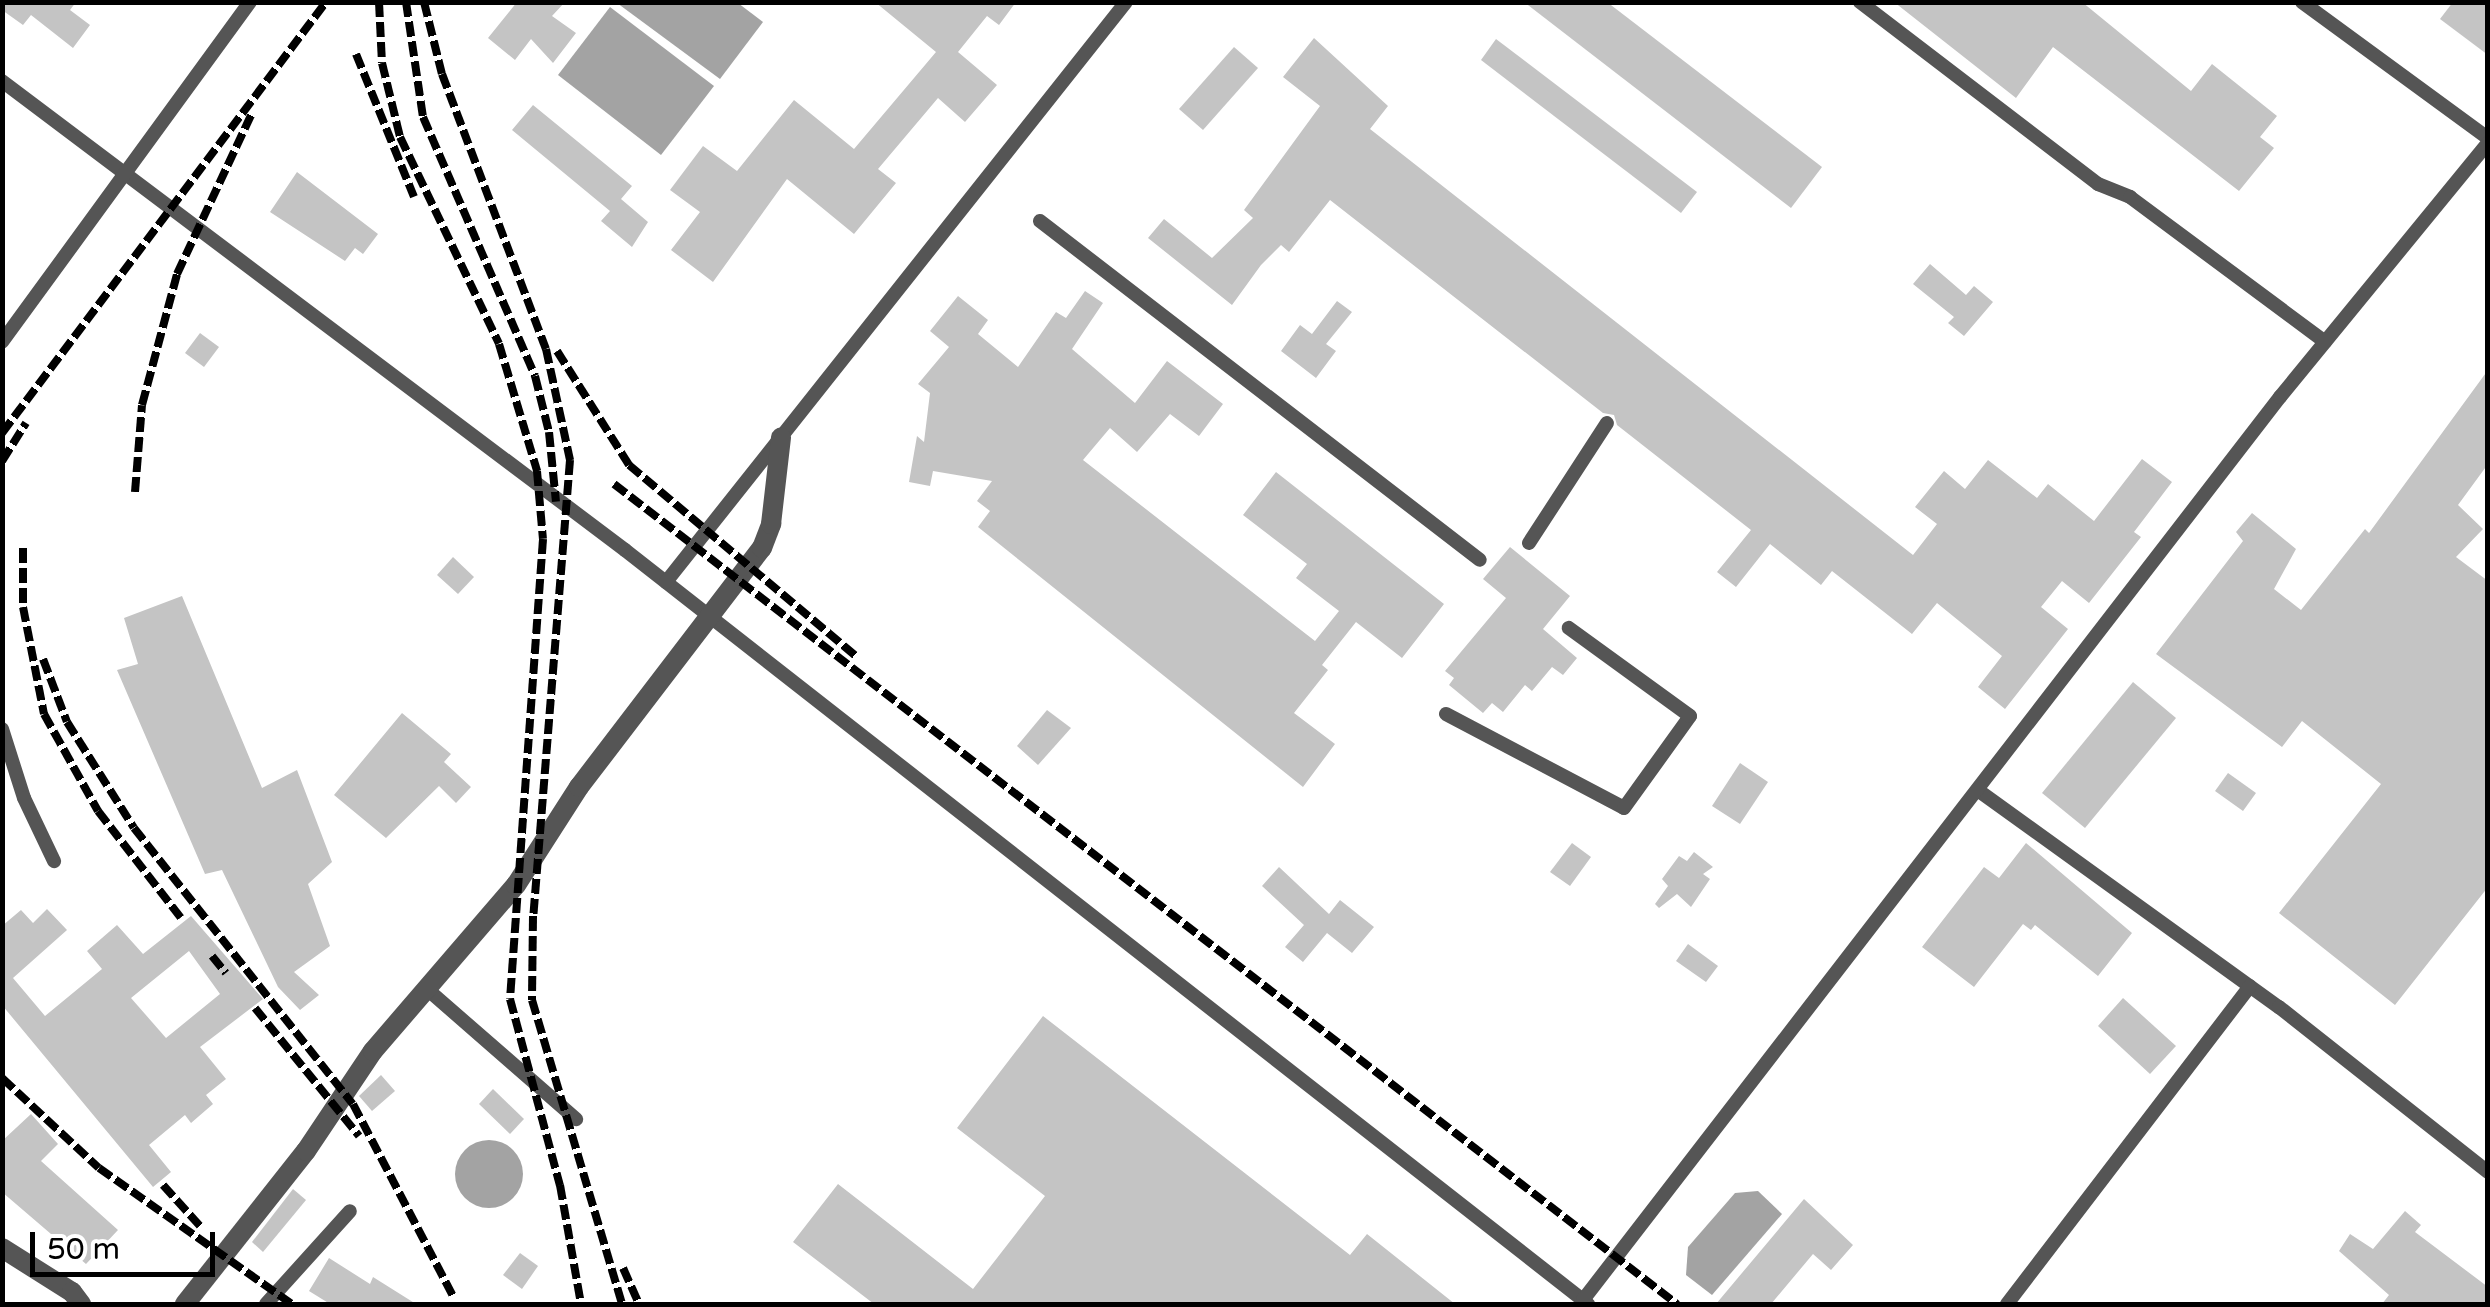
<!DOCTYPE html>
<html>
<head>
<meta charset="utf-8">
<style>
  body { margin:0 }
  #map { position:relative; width:2490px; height:1307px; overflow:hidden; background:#fff; font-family:"Varela Round",sans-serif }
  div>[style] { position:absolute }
  .water>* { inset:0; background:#a3a3a3 }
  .round { border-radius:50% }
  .building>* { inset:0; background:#c4c4c4 }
  .lane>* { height:14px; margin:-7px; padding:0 7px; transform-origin:7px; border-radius:7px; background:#555 }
  .street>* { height:20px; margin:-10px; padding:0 10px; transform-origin:10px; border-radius:10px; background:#555 }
  .rail>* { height:8px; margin-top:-4px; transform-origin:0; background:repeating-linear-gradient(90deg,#000 0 15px,transparent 0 20px) }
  span { translate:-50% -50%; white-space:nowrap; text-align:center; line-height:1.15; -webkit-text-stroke:9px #fff; paint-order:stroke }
  .frame { position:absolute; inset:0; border:5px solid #000; pointer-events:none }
  .scale { position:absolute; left:30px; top:1232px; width:185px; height:45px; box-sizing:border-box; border:5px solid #000; border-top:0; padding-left:12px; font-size:30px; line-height:35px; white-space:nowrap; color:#000; -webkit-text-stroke:8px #fff; paint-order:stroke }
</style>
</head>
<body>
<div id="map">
  <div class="water">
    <i style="clip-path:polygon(617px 3px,738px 3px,763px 22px,720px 79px)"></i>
    <i style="clip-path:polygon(610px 7px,714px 86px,661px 155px,558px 75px)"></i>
    <i class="round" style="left:455px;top:1140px;width:68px;height:68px"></i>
    <i style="clip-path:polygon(1758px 1191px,1782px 1214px,1712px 1295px,1686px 1275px,1688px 1247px,1735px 1193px)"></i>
  </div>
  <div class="building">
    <i style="clip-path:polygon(2px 2px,76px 2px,70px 10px,90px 25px,73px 48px,31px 15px,23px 25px,2px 10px)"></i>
    <i style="clip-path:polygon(517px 2px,565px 2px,552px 16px,576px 33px,553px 63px,531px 39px,515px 60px,488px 38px)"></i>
    <i style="clip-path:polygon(875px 2px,1016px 2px,999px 25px,987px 16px,958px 52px,997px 85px,965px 122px,938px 98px,878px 169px,896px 183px,854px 234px,787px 179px,713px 282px,671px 250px,700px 212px,670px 190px,703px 146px,737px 171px,794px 100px,854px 149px,936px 52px)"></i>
    <i style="clip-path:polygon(1524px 2px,1607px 2px,1822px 167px,1791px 208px)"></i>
    <i style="clip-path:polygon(1894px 2px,2082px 2px,2191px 91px,2212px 64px,2277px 116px,2260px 137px,2274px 148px,2239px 191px,2053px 47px,2016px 98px)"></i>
    <i style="clip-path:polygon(2453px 2px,2488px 2px,2488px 55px,2440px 19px)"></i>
    <i style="clip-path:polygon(1314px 38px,1388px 106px,1370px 129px,1913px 555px,1937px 524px,1915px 507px,1944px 471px,1965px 489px,1988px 460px,2037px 498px,2048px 484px,2094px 521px,2142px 459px,2172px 482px,2134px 532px,2141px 537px,2089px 603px,2062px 581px,2041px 607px,2068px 629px,2005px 709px,1978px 687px,2002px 656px,1937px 603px,1912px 634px,1832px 571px,1821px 585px,1770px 544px,1736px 587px,1717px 572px,1751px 530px,1617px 425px,1614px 415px,1603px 413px,1330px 200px,1289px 252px,1281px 245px,1261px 265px,1232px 305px,1148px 238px,1164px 219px,1212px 258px,1253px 218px,1244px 210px,1320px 106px,1283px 77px)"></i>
    <i style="clip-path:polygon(1496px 39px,1697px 192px,1681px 213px,1481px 60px)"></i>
    <i style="clip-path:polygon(1234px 47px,1258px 68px,1203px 130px,1179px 109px)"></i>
    <i style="clip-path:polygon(533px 105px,632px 186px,621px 199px,648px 222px,632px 247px,601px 221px,610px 211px,512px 130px)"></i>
    <i style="clip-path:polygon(297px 172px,378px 234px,363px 254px,355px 248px,345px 261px,270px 212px)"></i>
    <i style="clip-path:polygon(1930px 264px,1966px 295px,1974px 286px,1993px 302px,1964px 336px,1948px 323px,1954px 317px,1913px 284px)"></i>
    <i style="clip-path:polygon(1085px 291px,1103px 303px,1072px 349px,1135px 403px,1167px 361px,1223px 404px,1199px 436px,1170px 414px,1137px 452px,1110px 428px,1083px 460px,1315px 641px,1339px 611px,1296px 578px,1307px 564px,1243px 515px,1276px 472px,1444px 604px,1402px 658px,1356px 622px,1322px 665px,1328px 670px,1294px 713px,1335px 744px,1303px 787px,978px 527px,990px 511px,977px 501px,992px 481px,933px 471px,930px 486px,909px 482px,917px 436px,924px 442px,930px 393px,918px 384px,949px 347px,930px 331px,958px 296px,988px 320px,978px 334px,1018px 367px,1056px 312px,1066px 318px)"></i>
    <i style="clip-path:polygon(1337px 301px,1352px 312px,1326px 344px,1336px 351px,1316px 378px,1281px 351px,1300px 325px,1312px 334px)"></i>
    <i style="clip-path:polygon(200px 333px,219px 347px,204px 367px,185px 353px)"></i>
    <i style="clip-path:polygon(2488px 370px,2488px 464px,2458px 505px,2483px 529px,2456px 557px,2488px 581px,2488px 887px,2395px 1005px,2279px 913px,2381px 784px,2302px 721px,2282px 747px,2156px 654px,2243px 541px,2236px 532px,2252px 513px,2296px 549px,2274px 589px,2301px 610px,2365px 529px,2369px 533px)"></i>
    <i style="clip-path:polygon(1510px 547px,1570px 596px,1543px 629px,1577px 658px,1563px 675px,1552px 667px,1532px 691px,1525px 685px,1503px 712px,1492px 703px,1483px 713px,1449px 685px,1454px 678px,1445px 671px,1506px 598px,1483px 579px)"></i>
    <i style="clip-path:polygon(453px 557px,474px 577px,458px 594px,437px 575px)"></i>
    <i style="clip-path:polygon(182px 596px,262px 788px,297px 770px,332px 862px,308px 884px,330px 946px,294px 972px,319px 995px,300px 1010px,278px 987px,222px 870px,205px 874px,117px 670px,138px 664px,124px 618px)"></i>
    <i style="clip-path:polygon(2133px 682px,2176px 718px,2085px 828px,2042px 793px)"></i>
    <i style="clip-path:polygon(1047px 710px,1071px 728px,1038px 765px,1017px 746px)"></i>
    <i style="clip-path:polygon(402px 713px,451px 754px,444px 762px,471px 787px,456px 803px,439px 786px,386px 838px,334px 795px)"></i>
    <i style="clip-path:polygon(1740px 763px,1768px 782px,1740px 824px,1712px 806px)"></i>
    <i style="clip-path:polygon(2228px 773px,2256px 793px,2243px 811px,2215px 791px)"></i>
    <i style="clip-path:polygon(1572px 843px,1591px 857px,1570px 886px,1550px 872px)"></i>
    <i style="clip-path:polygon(2026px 843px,2132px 933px,2098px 976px,2035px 925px,2031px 930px,2023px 924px,1974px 987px,1922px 947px,1984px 867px,1999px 878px)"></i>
    <i style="clip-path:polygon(1694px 852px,1713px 867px,1703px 874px,1710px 879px,1691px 907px,1677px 894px,1659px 908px,1655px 904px,1668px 886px,1662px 879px,1679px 856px,1687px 861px)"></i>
    <i style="clip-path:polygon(1279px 867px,1329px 914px,1340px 900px,1374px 927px,1352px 953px,1327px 933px,1303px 962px,1285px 947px,1304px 925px,1262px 886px)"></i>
    <i style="clip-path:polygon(evenodd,47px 909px,67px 930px,13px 978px,45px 1016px,102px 969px,87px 951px,117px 925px,143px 954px,191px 916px,263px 999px,200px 1047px,226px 1079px,206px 1095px,213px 1104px,191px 1123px,185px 1115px,149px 1145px,171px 1172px,153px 1187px,2px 1005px,2px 926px,21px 910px,33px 923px,47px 909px,189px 951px,220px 994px,166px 1038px,131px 998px,189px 951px)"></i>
    <i style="clip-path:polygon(1688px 944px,1718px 966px,1706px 982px,1676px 961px)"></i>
    <i style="clip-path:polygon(2123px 998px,2176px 1046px,2150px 1074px,2098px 1026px)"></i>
    <i style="clip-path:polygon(1043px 1016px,1350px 1255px,1367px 1234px,1455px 1304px,874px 1304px,793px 1242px,838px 1184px,973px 1289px,1045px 1196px,957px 1128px)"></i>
    <i style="clip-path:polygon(381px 1075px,395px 1091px,372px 1111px,359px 1096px)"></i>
    <i style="clip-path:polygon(493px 1089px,524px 1119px,510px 1134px,479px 1104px)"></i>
    <i style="clip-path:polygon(31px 1114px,58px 1144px,41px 1161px,118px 1230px,86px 1264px,2px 1192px,2px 1141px)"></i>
    <i style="clip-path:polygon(293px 1189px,306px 1200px,263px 1252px,252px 1242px)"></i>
    <i style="clip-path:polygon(1804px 1199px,1853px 1245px,1831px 1270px,1813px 1254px,1771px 1304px,1716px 1304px)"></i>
    <i style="clip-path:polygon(2405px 1211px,2421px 1225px,2415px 1232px,2488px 1287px,2488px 1304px,2382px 1304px,2389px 1295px,2339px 1251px,2350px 1234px,2373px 1249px)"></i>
    <i style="clip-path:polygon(520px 1253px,538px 1266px,522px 1289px,503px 1275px)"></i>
    <i style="clip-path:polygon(329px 1258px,370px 1284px,373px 1277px,416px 1304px,330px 1304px,309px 1291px)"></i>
  </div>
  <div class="lane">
    <i style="left:1860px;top:2px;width:300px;rotate:37.4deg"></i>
    <i style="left:2098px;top:184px;width:35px;rotate:22deg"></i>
    <i style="left:2130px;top:197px;width:243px;rotate:36.6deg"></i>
    <i style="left:2302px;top:2px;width:230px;rotate:36.2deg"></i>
    <i style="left:2px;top:81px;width:780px;rotate:36.97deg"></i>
    <i style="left:625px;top:550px;width:1223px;rotate:38.06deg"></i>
    <i style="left:1040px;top:221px;width:555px;rotate:37.61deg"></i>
    <i style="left:2px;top:342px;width:421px;rotate:-53.9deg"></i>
    <i style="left:1529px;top:543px;width:143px;rotate:-57deg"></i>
    <i style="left:666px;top:582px;width:740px;rotate:-51.58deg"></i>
    <i style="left:1446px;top:714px;width:201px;rotate:27.8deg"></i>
    <i style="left:1624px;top:808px;width:113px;rotate:-54.3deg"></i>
    <i style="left:1690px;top:716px;width:150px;rotate:-144deg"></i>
    <i style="left:2px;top:729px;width:72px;rotate:72.3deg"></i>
    <i style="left:24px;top:798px;width:70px;rotate:64.5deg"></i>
    <i style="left:1979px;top:791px;width:370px;rotate:35.8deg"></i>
    <i style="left:2279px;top:1007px;width:266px;rotate:38.3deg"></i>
    <i style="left:427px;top:989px;width:198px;rotate:41.1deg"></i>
    <i style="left:1583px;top:1300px;width:1141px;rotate:-52.34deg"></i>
    <i style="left:2280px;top:397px;width:328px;rotate:-50.7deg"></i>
    <i style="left:266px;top:1304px;width:125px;rotate:-47.9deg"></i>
    <i style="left:2007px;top:1304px;width:400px;rotate:-52.6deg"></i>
  </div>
  <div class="street">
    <i style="left:2px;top:1248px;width:83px;rotate:32.2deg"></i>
    <i style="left:72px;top:1292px;width:15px;rotate:53deg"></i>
    <i style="left:185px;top:1304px;width:195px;rotate:-51.7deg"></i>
    <i style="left:306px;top:1151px;width:120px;rotate:-56.2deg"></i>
    <i style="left:373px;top:1051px;width:219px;rotate:-49.3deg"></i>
    <i style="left:516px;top:885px;width:117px;rotate:-57.3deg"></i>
    <i style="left:579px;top:787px;width:301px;rotate:-52.6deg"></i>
    <i style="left:762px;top:548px;width:26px;rotate:-69deg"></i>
    <i style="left:771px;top:524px;width:87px;rotate:-83.4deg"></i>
  </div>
  <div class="rail">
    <i style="left:379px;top:2px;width:61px;rotate:87.2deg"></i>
    <i style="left:382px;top:63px;width:76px;rotate:76.3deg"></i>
    <i style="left:400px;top:137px;width:229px;rotate:64.4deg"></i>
    <i style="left:499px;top:344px;width:133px;rotate:73.3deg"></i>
    <i style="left:537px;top:471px;width:68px;rotate:85deg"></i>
    <i style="left:543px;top:539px;width:461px;rotate:94.1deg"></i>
    <i style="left:510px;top:999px;width:193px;rotate:75deg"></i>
    <i style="left:560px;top:1185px;width:121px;rotate:80deg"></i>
    <i style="left:406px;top:2px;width:116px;rotate:81.6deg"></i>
    <i style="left:423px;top:117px;width:282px;rotate:66.6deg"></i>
    <i style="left:535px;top:376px;width:58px;rotate:76deg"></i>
    <i style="left:549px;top:432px;width:70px;rotate:84.3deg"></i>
    <i style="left:424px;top:2px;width:74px;rotate:76deg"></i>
    <i style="left:442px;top:74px;width:294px;rotate:69.3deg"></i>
    <i style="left:546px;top:349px;width:114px;rotate:77.8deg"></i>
    <i style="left:570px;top:460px;width:457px;rotate:94.6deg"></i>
    <i style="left:533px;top:916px;width:84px;rotate:90.7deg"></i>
    <i style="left:532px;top:1000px;width:317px;rotate:73.5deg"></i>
    <i style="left:356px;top:54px;width:154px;rotate:67.9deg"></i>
    <i style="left:557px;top:351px;width:135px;rotate:57.7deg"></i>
    <i style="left:629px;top:465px;width:299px;rotate:40.1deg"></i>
    <i style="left:2px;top:433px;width:539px;rotate:-53.07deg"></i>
    <i style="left:2px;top:461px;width:45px;rotate:-57.7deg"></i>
    <i style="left:614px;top:484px;width:1343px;rotate:37.65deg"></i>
    <i style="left:135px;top:492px;width:87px;rotate:-85.4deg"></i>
    <i style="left:142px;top:405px;width:136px;rotate:-75deg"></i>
    <i style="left:177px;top:274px;width:178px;rotate:-65deg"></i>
    <i style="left:23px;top:548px;width:59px;rotate:90deg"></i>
    <i style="left:23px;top:607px;width:109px;rotate:78.9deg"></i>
    <i style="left:44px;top:714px;width:111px;rotate:60.9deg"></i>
    <i style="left:98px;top:811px;width:135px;rotate:52.2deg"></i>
    <i style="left:43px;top:659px;width:67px;rotate:69.1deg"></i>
    <i style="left:67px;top:722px;width:125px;rotate:57.7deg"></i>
    <i style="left:134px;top:828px;width:352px;rotate:51.6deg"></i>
    <i style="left:353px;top:1104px;width:219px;rotate:62.5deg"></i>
    <i style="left:212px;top:956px;width:22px;rotate:51deg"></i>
    <i style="left:255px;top:1008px;width:165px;rotate:50.9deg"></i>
    <i style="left:2px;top:1078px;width:132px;rotate:42.9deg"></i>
    <i style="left:99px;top:1168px;width:236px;rotate:35.2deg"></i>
    <i style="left:163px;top:1185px;width:55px;rotate:47.9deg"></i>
    <i style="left:623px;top:1268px;width:39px;rotate:66deg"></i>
  </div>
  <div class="frame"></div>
  <div class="scale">50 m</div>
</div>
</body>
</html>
